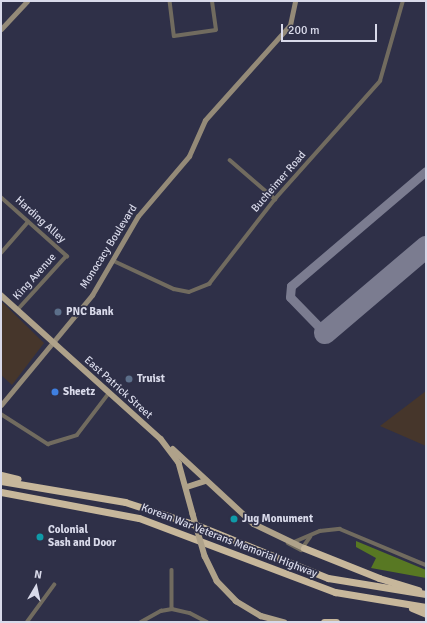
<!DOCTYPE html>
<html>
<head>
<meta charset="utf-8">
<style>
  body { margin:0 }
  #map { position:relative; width:427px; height:623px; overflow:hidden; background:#2f3048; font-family:Signika,sans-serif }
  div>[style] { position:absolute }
  .commercial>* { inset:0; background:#46362b }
  .forest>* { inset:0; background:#587823 }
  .taxiway>* { height:9px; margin:-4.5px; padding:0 4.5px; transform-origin:4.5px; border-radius:4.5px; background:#7b7c90 }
  .runway>* { height:22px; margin:-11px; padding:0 11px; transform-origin:11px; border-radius:11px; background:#7b7c90 }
  .street>* { height:3.5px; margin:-1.75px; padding:0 1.75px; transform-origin:1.75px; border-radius:1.75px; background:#716b5f }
  .secondary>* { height:5px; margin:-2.5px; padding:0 2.5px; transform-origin:2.5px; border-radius:2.5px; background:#948a78 }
  .primary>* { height:5.5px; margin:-2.75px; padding:0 2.75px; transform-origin:2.75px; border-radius:2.75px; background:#afa28a }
  .highway>* { height:7px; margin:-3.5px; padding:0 3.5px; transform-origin:3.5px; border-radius:3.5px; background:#c7b79b }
  .primary-bridge>* { height:5.5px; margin:-2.75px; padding:0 2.75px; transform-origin:2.75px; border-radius:2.75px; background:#afa28a }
  .dots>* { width:11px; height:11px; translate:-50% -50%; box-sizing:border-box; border:2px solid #2f3048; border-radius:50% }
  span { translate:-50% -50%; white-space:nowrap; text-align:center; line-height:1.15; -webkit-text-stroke:3.5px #2f3048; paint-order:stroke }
  .street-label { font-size:11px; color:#d9daea }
  .poi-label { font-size:11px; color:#d9daea; font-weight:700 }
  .left { translate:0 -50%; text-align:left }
  .frame { position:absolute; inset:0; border:2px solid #d9daea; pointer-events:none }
  .north { position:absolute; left:16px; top:567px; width:40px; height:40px; -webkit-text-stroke:3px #2f3048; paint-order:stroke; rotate:9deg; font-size:11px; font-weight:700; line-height:16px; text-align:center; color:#d9daea }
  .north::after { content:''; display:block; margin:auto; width:14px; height:18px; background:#d9daea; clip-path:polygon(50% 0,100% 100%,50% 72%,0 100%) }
  .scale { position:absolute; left:281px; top:24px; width:96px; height:18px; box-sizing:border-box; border:2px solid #d9daea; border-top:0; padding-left:5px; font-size:12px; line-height:14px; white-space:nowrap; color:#d9daea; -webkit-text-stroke:3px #2f3048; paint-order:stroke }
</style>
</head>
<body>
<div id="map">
  <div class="commercial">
    <i style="clip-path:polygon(1px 301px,44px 343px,12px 385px,1px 375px)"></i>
    <i style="clip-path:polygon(426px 391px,426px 446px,380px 426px)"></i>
  </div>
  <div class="forest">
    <i style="clip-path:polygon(356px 541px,426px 570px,426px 578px,371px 568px,376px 558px,356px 547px)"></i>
  </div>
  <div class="taxiway">
    <i style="left:325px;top:333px;width:50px;rotate:-134.2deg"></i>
    <i style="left:290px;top:297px;width:11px;rotate:-85deg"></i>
    <i style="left:291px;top:286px;width:177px;rotate:-40.4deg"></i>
  </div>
  <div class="runway">
    <i style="left:325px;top:333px;width:133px;rotate:-40.4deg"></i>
  </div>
  <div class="street">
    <i style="left:170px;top:1px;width:35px;rotate:83deg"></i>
    <i style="left:174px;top:36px;width:42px;rotate:-8.1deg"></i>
    <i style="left:216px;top:30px;width:29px;rotate:-98deg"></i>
    <i style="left:230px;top:160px;width:60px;rotate:40.9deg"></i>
    <i style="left:1px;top:197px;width:89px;rotate:41.8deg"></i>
    <i style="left:67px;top:256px;width:73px;rotate:132.2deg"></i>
    <i style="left:1px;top:253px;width:41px;rotate:-48.9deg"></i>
    <i style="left:114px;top:261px;width:66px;rotate:25deg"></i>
    <i style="left:174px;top:289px;width:15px;rotate:11deg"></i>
    <i style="left:189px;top:292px;width:22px;rotate:-22deg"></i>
    <i style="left:209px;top:284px;width:108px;rotate:-52.2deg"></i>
    <i style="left:275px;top:199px;width:158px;rotate:-48.3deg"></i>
    <i style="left:380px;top:81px;width:83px;rotate:-74deg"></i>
    <i style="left:1px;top:414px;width:56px;rotate:32.6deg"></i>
    <i style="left:48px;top:444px;width:30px;rotate:-17deg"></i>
    <i style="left:77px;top:435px;width:53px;rotate:-52.7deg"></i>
    <i style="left:294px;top:542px;width:28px;rotate:-23deg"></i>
    <i style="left:320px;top:531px;width:20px;rotate:-6deg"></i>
    <i style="left:340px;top:529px;width:93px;rotate:22.7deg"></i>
    <i style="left:288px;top:543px;width:15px;rotate:28deg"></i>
    <i style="left:301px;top:550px;width:16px;rotate:-55deg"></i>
    <i style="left:172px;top:570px;width:39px;rotate:90deg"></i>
    <i style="left:27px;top:622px;width:46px;rotate:-53.9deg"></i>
    <i style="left:141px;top:622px;width:23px;rotate:-29deg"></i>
    <i style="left:161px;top:611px;width:11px;rotate:-10deg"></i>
    <i style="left:172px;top:609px;width:18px;rotate:13deg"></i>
    <i style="left:190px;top:613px;width:19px;rotate:28deg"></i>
  </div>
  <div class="secondary">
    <i style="left:1px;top:29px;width:38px;rotate:-47deg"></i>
    <i style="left:1px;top:405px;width:143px;rotate:-50.4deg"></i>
    <i style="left:92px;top:295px;width:91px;rotate:-59.8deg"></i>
    <i style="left:138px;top:216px;width:79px;rotate:-49.6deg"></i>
    <i style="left:189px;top:156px;width:39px;rotate:-66deg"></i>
    <i style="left:205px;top:120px;width:127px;rotate:-48.2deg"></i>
    <i style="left:290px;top:25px;width:25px;rotate:-78deg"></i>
  </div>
  <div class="primary">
    <i style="left:1px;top:295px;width:215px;rotate:42deg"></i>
    <i style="left:161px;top:439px;width:30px;rotate:53deg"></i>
    <i style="left:179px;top:463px;width:53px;rotate:74.6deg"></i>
    <i style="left:173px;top:449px;width:110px;rotate:42.8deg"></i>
    <i style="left:254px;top:524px;width:55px;rotate:25.6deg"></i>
    <i style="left:187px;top:487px;width:20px;rotate:-18deg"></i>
    <i style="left:205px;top:556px;width:28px;rotate:64deg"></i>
    <i style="left:217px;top:581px;width:28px;rotate:46deg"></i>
    <i style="left:236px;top:601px;width:29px;rotate:31deg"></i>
    <i style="left:261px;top:616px;width:24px;rotate:15deg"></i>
  </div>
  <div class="highway">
    <i style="left:1px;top:475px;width:17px;rotate:13deg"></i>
    <i style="left:1px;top:481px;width:126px;rotate:9.6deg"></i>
    <i style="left:125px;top:502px;width:78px;rotate:18deg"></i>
    <i style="left:199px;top:526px;width:139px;rotate:22deg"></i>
    <i style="left:328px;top:578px;width:99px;rotate:9.3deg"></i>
    <i style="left:1px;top:492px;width:140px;rotate:10.7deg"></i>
    <i style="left:139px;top:518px;width:210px;rotate:20.7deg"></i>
    <i style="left:335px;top:592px;width:92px;rotate:9.4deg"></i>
    <i style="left:304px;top:548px;width:81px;rotate:21.8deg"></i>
    <i style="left:379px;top:578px;width:41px;rotate:17.1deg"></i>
    <i style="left:412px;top:608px;width:15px;rotate:23deg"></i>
    <i style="left:324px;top:622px;width:12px"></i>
  </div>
  <div class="primary-bridge">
    <i style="left:193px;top:514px;width:44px;rotate:74.1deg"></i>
  </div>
  <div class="dots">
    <i style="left:58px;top:312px;background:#5c6f8a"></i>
    <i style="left:129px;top:379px;background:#5c6f8a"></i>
    <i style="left:55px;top:392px;background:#3f7fe0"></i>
    <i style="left:234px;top:519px;background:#0f9aa8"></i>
    <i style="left:40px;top:537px;background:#0f9aa8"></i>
  </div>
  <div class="street-label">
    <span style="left:279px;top:182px;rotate:-49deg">Bucheimer Road</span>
    <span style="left:40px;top:220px;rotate:42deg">Harding Alley</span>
    <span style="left:109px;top:247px;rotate:-58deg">Monocacy Boulevard</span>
    <span style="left:35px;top:277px;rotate:-48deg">King Avenue</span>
    <span style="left:118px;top:388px;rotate:42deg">East Patrick Street</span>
    <span style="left:229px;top:541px;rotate:21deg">Korean War Veterans Memorial Highway</span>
  </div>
  <div class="poi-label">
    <span class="left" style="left:66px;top:312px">PNC Bank</span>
    <span class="left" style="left:137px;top:379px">Truist</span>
    <span class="left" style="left:63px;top:392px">Sheetz</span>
    <span class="left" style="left:242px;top:519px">Jug Monument</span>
    <span class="left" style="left:48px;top:537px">Colonial<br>Sash and Door</span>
  </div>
  <div class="frame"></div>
  <div class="north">N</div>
  <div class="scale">200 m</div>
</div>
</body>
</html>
